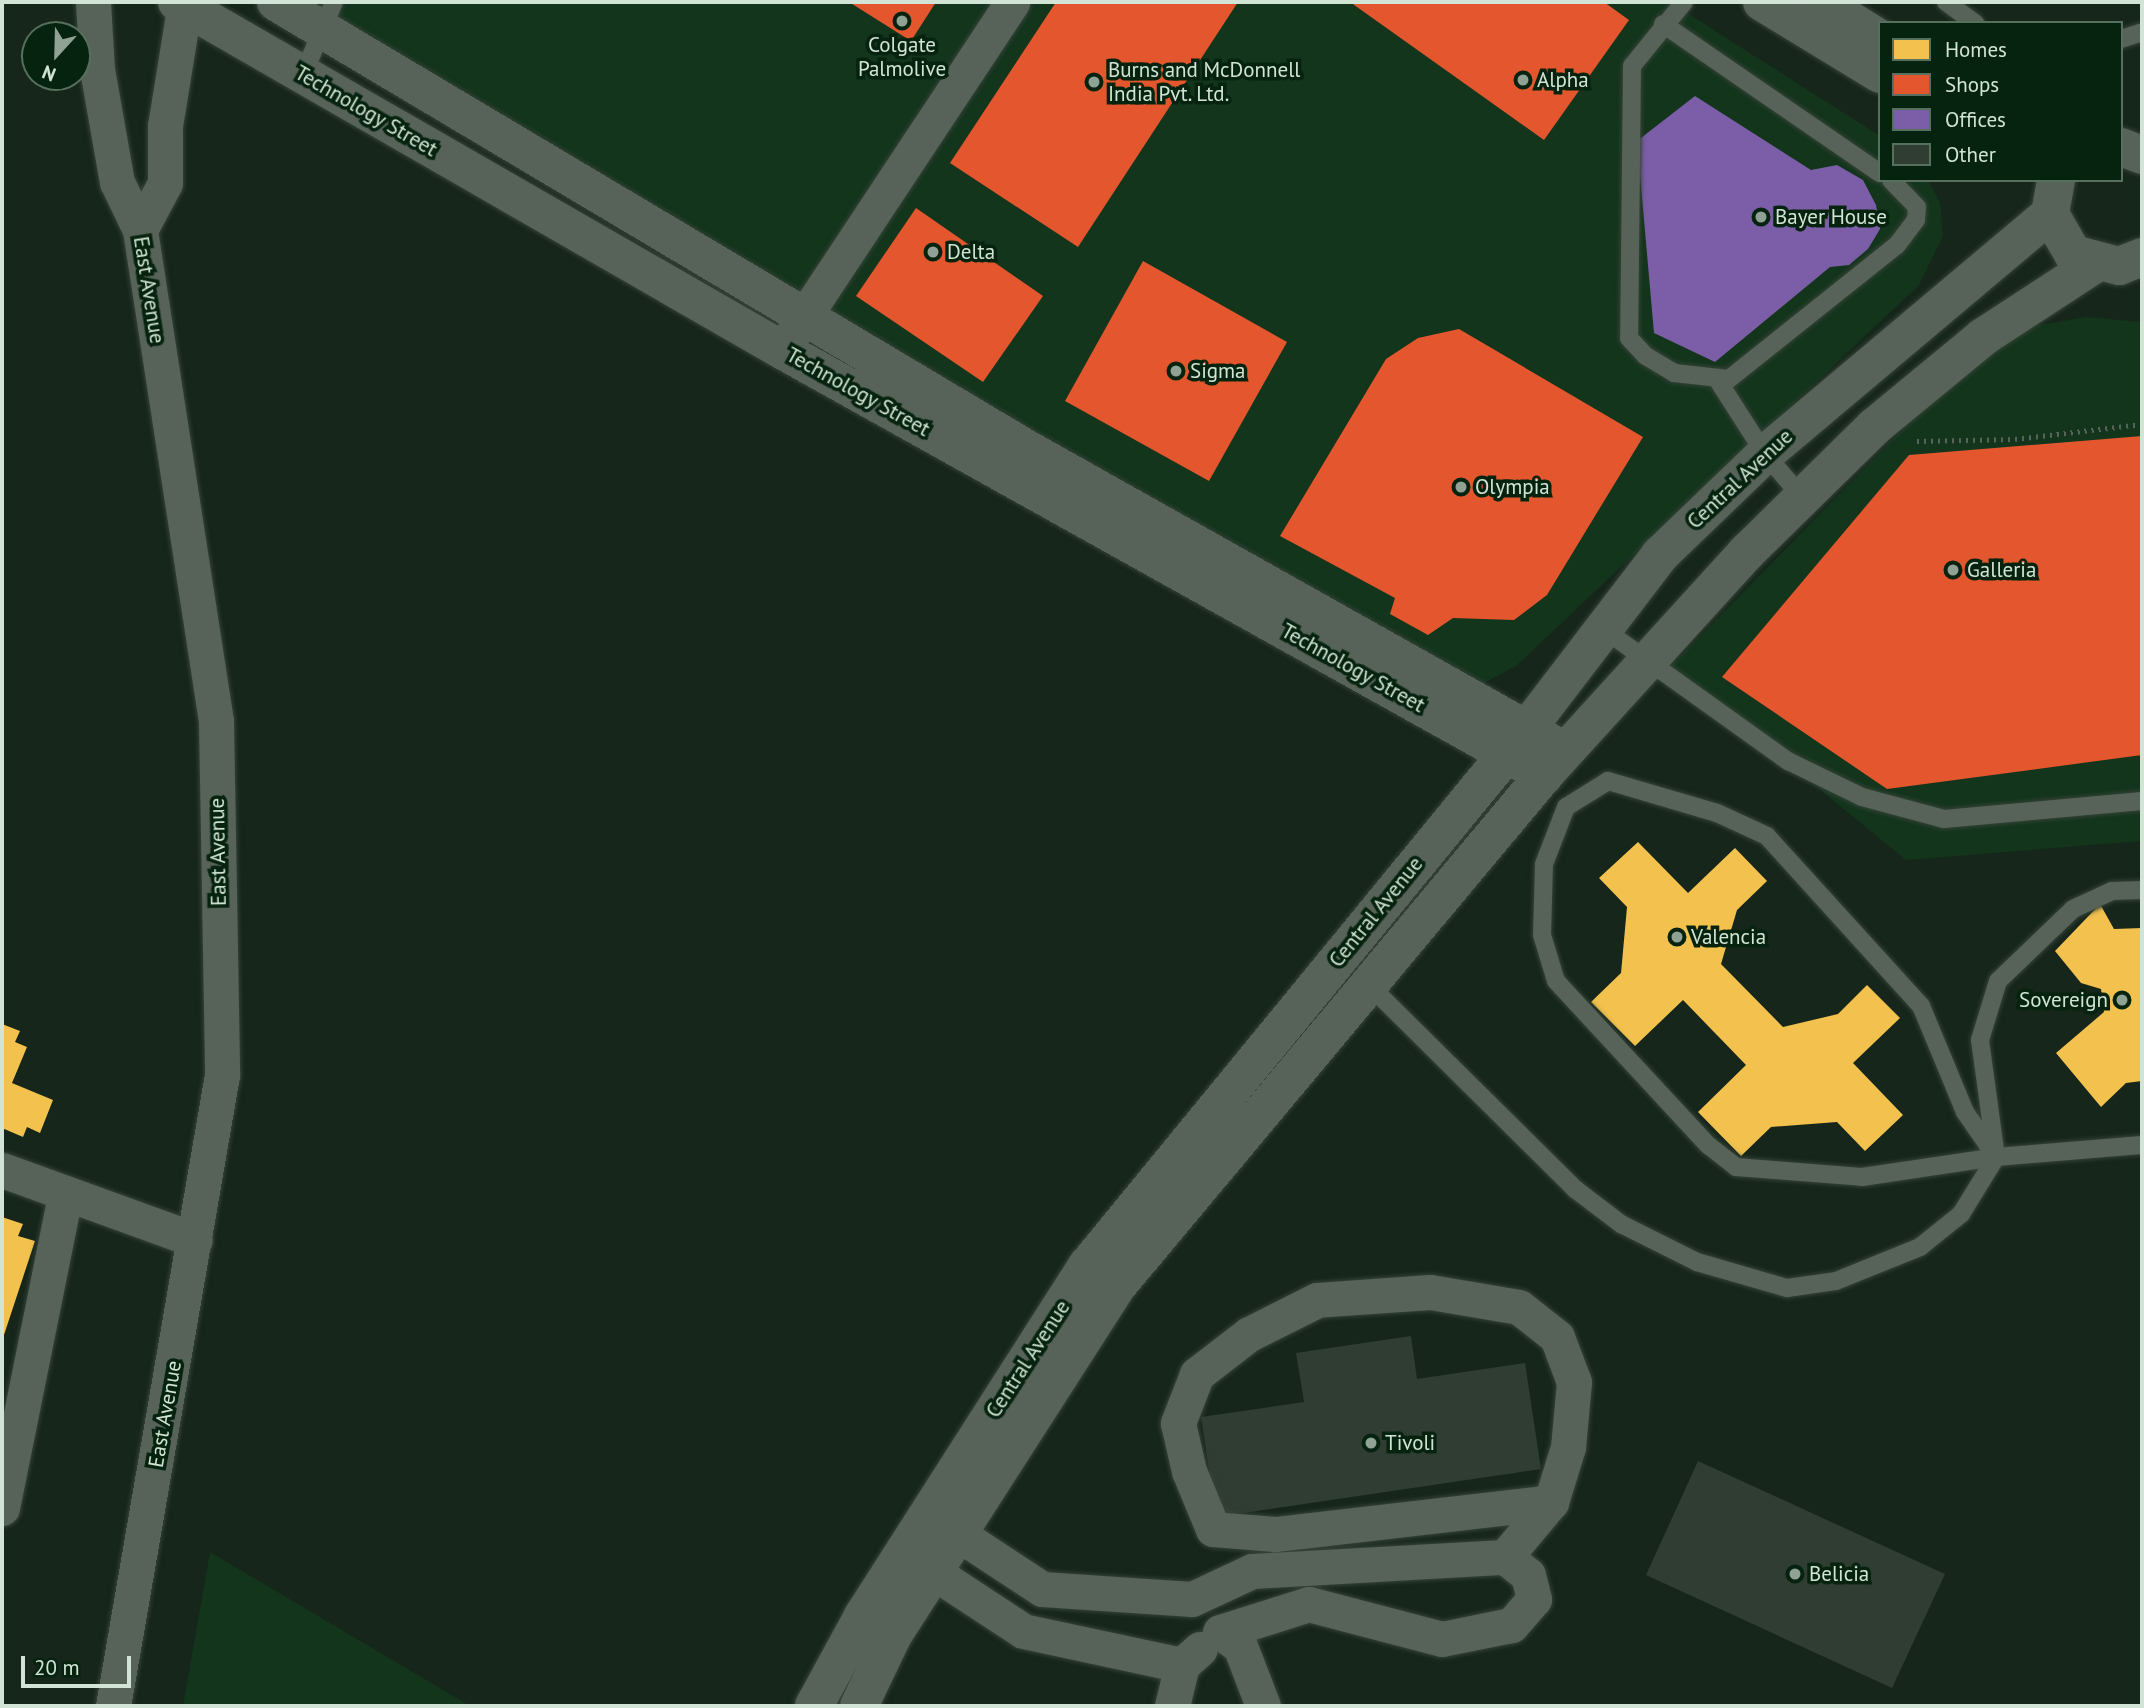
<!DOCTYPE html>
<html>
<head>
<meta charset="utf-8">
<style>
  body { margin:0 }
  #map { position:relative; width:2144px; height:1708px; overflow:hidden; background:#16261a; font-family:"PT Sans",sans-serif }
  div>[style] { position:absolute }
  .built>* { inset:0; background:#13351c }
  .homes>* { inset:0; background:#f2c14e }
  .shops>* { inset:0; background:#e4572e }
  .offices>* { inset:0; background:#7b5ea7 }
  .building>* { inset:0; background:#303d33 }
  .path>* { height:4.5px; margin-top:-2.25px; transform-origin:0; background:repeating-linear-gradient(90deg,#58645b 0 2px,transparent 0 7px) }
  .roads { filter:drop-shadow(0 0 2px #354237) drop-shadow(0 0 2px #354237) }
  .service>* { height:18px; margin:-9px; padding:0 9px; transform-origin:9px; border-radius:9px; background:#576259 }
  .minor>* { height:35px; margin:-17.5px; padding:0 17.5px; transform-origin:17.5px; border-radius:17.5px; background:#576259 }
  .tertiary>* { height:38px; margin:-19px; padding:0 19px; transform-origin:19px; border-radius:19px; background:#576259 }
  .secondary>* { height:38px; margin:-19px; padding:0 19px; transform-origin:19px; border-radius:19px; background:#576259 }
  .dots>* { width:19px; height:19px; translate:-50% -50%; box-sizing:border-box; border:4px solid #05230e; border-radius:50% }
  span { translate:-50% -50%; white-space:nowrap; text-align:center; line-height:1.15; -webkit-text-stroke:7px #05230e; paint-order:stroke }
  .poi-label { font-size:21px; color:#d2e4d5 }
  .left { translate:0 -50%; text-align:left }
  .right { translate:-100% -50%; text-align:right }
  .street-label { font-size:21px; color:#d2e4d5 }
  .frame { position:absolute; inset:0; border:4px solid #d2e4d5; pointer-events:none }
  .legend { position:absolute; left:1878px; top:21px; width:245px; height:161px; box-sizing:border-box; background:#05230e; border:2px solid #57705e; margin:0; padding:9px 12px; list-style:none; font-size:21px; color:#d2e4d5 }
  .legend li { display:flex; align-items:center; gap:14px; height:35px }
  .legend b { width:35px; border:2px solid #57705e }
  .north { position:absolute; left:21px; top:21px; width:70px; height:70px; box-sizing:border-box; background:#05230e; border:2px solid #57705e; border-radius:50%; rotate:202deg; font-size:19px; font-weight:700; line-height:28px; text-align:center; color:#d2e4d5 }
  .north::after { content:''; display:block; margin:auto; width:24px; height:32px; background:#90a294; clip-path:polygon(50% 0,100% 100%,50% 72%,0 100%) }
  .scale { position:absolute; left:21px; top:1656px; width:110px; height:32px; box-sizing:border-box; border:4px solid #d2e4d5; border-top:0; padding-left:9px; font-size:21px; line-height:24px; white-space:nowrap; color:#d2e4d5; -webkit-text-stroke:5px #05230e; paint-order:stroke }
</style>
</head>
<body>
<div id="map">
  <div class="built">
    <i style="clip-path:polygon(302px 2px,1670px 2px,1880px 136px,1880px 180px,1928px 180px,1940px 203px,1943px 236px,1919px 285px,1516px 666px,1482px 684px,1314px 595px)"></i>
    <i style="clip-path:polygon(2086px 317px,2142px 322px,2142px 841px,1906px 860px,1670px 667px,1958px 373px,2024px 328px)"></i>
    <i style="clip-path:polygon(210px 1552px,470px 1706px,183px 1706px)"></i>
  </div>
  <div class="homes">
    <i style="clip-path:polygon(1638px 842px,1688px 893px,1735px 848px,1767px 881px,1737px 910px,1721px 964px,1783px 1027px,1838px 1014px,1867px 985px,1900px 1018px,1853px 1063px,1903px 1115px,1865px 1151px,1837px 1122px,1771px 1127px,1741px 1156px,1698px 1112px,1746px 1065px,1714px 1032px,1683px 1000px,1635px 1046px,1591px 1002px,1621px 973px,1627px 907px,1599px 878px)"></i>
    <i style="clip-path:polygon(2100px 904px,2114px 929px,2142px 928px,2142px 1081px,2126px 1083px,2101px 1107px,2056px 1053px,2104px 1012px,2101px 989px,2081px 983px,2055px 951px)"></i>
    <i style="clip-path:polygon(2px 1024px,20px 1031px,15px 1042px,27px 1047px,12px 1083px,53px 1100px,40px 1133px,27px 1127px,23px 1137px,2px 1128px)"></i>
    <i style="clip-path:polygon(2px 1217px,23px 1224px,18px 1236px,35px 1241px,2px 1341px)"></i>
  </div>
  <div class="shops">
    <i style="clip-path:polygon(849px 2px,936px 2px,911px 41px)"></i>
    <i style="clip-path:polygon(1056px 2px,1238px 2px,1078px 247px,950px 163px)"></i>
    <i style="clip-path:polygon(1350px 2px,1604px 2px,1629px 20px,1544px 140px)"></i>
    <i style="clip-path:polygon(916px 208px,1043px 296px,983px 382px,856px 296px)"></i>
    <i style="clip-path:polygon(1143px 261px,1287px 342px,1209px 481px,1065px 401px)"></i>
    <i style="clip-path:polygon(1459px 329px,1643px 437px,1547px 595px,1514px 620px,1453px 618px,1428px 635px,1390px 614px,1395px 598px,1280px 536px,1386px 359px,1418px 338px)"></i>
    <i style="clip-path:polygon(2142px 436px,2142px 755px,1887px 789px,1722px 677px,1909px 455px)"></i>
  </div>
  <div class="offices">
    <i style="clip-path:polygon(1695px 96px,1811px 170px,1837px 165px,1863px 180px,1876px 205px,1880px 229px,1868px 249px,1849px 265px,1830px 267px,1715px 362px,1654px 333px,1637px 141px)"></i>
  </div>
  <div class="building">
    <i style="clip-path:polygon(1411px 1336px,1417px 1379px,1525px 1363px,1541px 1469px,1216px 1517px,1201px 1417px,1304px 1402px,1296px 1353px)"></i>
    <i style="clip-path:polygon(1698px 1461px,1945px 1574px,1892px 1688px,1646px 1575px)"></i>
  </div>
  <div class="path">
    <i style="left:1917px;top:441px;width:98px;rotate:-1.2deg"></i>
    <i style="left:2015px;top:439px;width:128px;rotate:-6.7deg"></i>
  </div>
  <div class="roads">
    <div class="service">
      <i style="left:1684px;top:2px;width:82px;rotate:129.1deg"></i>
      <i style="left:1632px;top:66px;width:272px;rotate:90.6deg"></i>
      <i style="left:1629px;top:338px;width:25px;rotate:47deg"></i>
      <i style="left:1646px;top:356px;width:33px;rotate:31deg"></i>
      <i style="left:1674px;top:373px;width:55px;rotate:6.2deg"></i>
      <i style="left:1729px;top:379px;width:215px;rotate:-38.6deg"></i>
      <i style="left:1897px;top:245px;width:31px;rotate:-53deg"></i>
      <i style="left:1916px;top:220px;width:13px;rotate:-86deg"></i>
      <i style="left:1917px;top:207px;width:37px;rotate:-134deg"></i>
      <i style="left:1946px;top:2px;width:36px;rotate:36deg"></i>
      <i style="left:1663px;top:24px;width:263px;rotate:34.5deg"></i>
      <i style="left:2121px;top:39px;width:22px;rotate:-18deg"></i>
      <i style="left:303px;top:75px;width:79px;rotate:-67deg"></i>
      <i style="left:1717px;top:379px;width:89px;rotate:57.4deg"></i>
      <i style="left:1765px;top:454px;width:57px;rotate:49.3deg"></i>
      <i style="left:1602px;top:628px;width:229px;rotate:35.6deg"></i>
      <i style="left:1788px;top:761px;width:82px;rotate:25.9deg"></i>
      <i style="left:1862px;top:797px;width:85px;rotate:15deg"></i>
      <i style="left:1944px;top:819px;width:199px;rotate:-5.2deg"></i>
      <i style="left:1369px;top:985px;width:290px;rotate:44.7deg"></i>
      <i style="left:1575px;top:1189px;width:58px;rotate:37.3deg"></i>
      <i style="left:1621px;top:1224px;width:85px;rotate:26.6deg"></i>
      <i style="left:1697px;top:1262px;width:94px;rotate:16.1deg"></i>
      <i style="left:1787px;top:1288px;width:49px;rotate:-8.1deg"></i>
      <i style="left:1836px;top:1281px;width:91px;rotate:-22deg"></i>
      <i style="left:1920px;top:1247px;width:53px;rotate:-38.8deg"></i>
      <i style="left:1961px;top:1214px;width:67px;rotate:-58.4deg"></i>
      <i style="left:1996px;top:1157px;width:118px;rotate:-97.8deg"></i>
      <i style="left:1980px;top:1040px;width:62px;rotate:-73deg"></i>
      <i style="left:1998px;top:981px;width:104px;rotate:-43.8deg"></i>
      <i style="left:2073px;top:909px;width:43px;rotate:-24.8deg"></i>
      <i style="left:2112px;top:891px;width:30px;rotate:-2deg"></i>
      <i style="left:1996px;top:1157px;width:55px;rotate:-124.6deg"></i>
      <i style="left:1965px;top:1112px;width:115px;rotate:-112.5deg"></i>
      <i style="left:1921px;top:1006px;width:229px;rotate:-132.2deg"></i>
      <i style="left:1767px;top:836px;width:55px;rotate:-155.3deg"></i>
      <i style="left:1717px;top:813px;width:114px;rotate:-163.6deg"></i>
      <i style="left:1608px;top:781px;width:49px;rotate:148.2deg"></i>
      <i style="left:1566px;top:807px;width:61px;rotate:111.1deg"></i>
      <i style="left:1544px;top:864px;width:71px;rotate:91.6deg"></i>
      <i style="left:1542px;top:935px;width:48px;rotate:73.1deg"></i>
      <i style="left:1556px;top:981px;width:224px;rotate:47.2deg"></i>
      <i style="left:1708px;top:1145px;width:36px;rotate:38deg"></i>
      <i style="left:1736px;top:1167px;width:126px;rotate:4.5deg"></i>
      <i style="left:1862px;top:1177px;width:135px;rotate:-8.5deg"></i>
      <i style="left:1996px;top:1157px;width:146px;rotate:-4.7deg"></i>
    </div>
    <div class="minor">
      <i style="left:93px;top:2px;width:67px;rotate:86.6deg"></i>
      <i style="left:97px;top:69px;width:115px;rotate:80deg"></i>
      <i style="left:117px;top:182px;width:53px;rotate:64.4deg"></i>
      <i style="left:140px;top:230px;width:497px;rotate:81.2deg"></i>
      <i style="left:216px;top:721px;width:354px;rotate:89deg"></i>
      <i style="left:222px;top:1075px;width:640px;rotate:99.8deg"></i>
      <i style="left:140px;top:230px;width:53px;rotate:-62deg"></i>
      <i style="left:165px;top:183px;width:57px;rotate:-90deg"></i>
      <i style="left:165px;top:126px;width:126px;rotate:-80.8deg"></i>
      <i style="left:782px;top:350px;width:417px;rotate:-56.5deg"></i>
      <i style="left:2px;top:1170px;width:205px;rotate:19.9deg"></i>
      <i style="left:2px;top:1508px;width:318px;rotate:-78.6deg"></i>
      <i style="left:934px;top:1518px;width:129px;rotate:33.3deg"></i>
      <i style="left:1042px;top:1589px;width:150px;rotate:3.8deg"></i>
      <i style="left:1192px;top:1599px;width:66px;rotate:-25deg"></i>
      <i style="left:1252px;top:1571px;width:253px;rotate:-3.2deg"></i>
      <i style="left:1505px;top:1557px;width:29px;rotate:38deg"></i>
      <i style="left:1528px;top:1575px;width:25px;rotate:76deg"></i>
      <i style="left:1534px;top:1599px;width:35px;rotate:131deg"></i>
      <i style="left:1511px;top:1625px;width:70px;rotate:168.5deg"></i>
      <i style="left:1442px;top:1639px;width:138px;rotate:-165.3deg"></i>
      <i style="left:1309px;top:1604px;width:93px;rotate:162.5deg"></i>
      <i style="left:909px;top:1556px;width:136px;rotate:33.3deg"></i>
      <i style="left:1023px;top:1631px;width:163px;rotate:12.1deg"></i>
      <i style="left:1505px;top:1557px;width:72px;rotate:-50.1deg"></i>
      <i style="left:1551px;top:1502px;width:58px;rotate:-72.8deg"></i>
      <i style="left:1568px;top:1447px;width:65px;rotate:-84.7deg"></i>
      <i style="left:1574px;top:1382px;width:48px;rotate:-110.7deg"></i>
      <i style="left:1557px;top:1337px;width:48px;rotate:-141.7deg"></i>
      <i style="left:1519px;top:1307px;width:90px;rotate:-170.4deg"></i>
      <i style="left:1430px;top:1292px;width:113px;rotate:176deg"></i>
      <i style="left:1317px;top:1300px;width:76px;rotate:153.4deg"></i>
      <i style="left:1249px;top:1334px;width:66px;rotate:142.4deg"></i>
      <i style="left:1197px;top:1374px;width:53px;rotate:111.2deg"></i>
      <i style="left:1178px;top:1423px;width:49px;rotate:77.1deg"></i>
      <i style="left:1189px;top:1471px;width:63px;rotate:67.5deg"></i>
      <i style="left:1213px;top:1529px;width:62px;rotate:4.6deg"></i>
      <i style="left:1275px;top:1534px;width:278px;rotate:-6.6deg"></i>
      <i style="left:1220px;top:1632px;width:24px;rotate:35deg"></i>
      <i style="left:1240px;top:1646px;width:64px;rotate:69deg"></i>
      <i style="left:1172px;top:1706px;width:42px;rotate:-76.3deg"></i>
      <i style="left:1182px;top:1665px;width:24px;rotate:-42deg"></i>
    </div>
    <div class="tertiary">
      <i style="left:177px;top:2px;width:698px;rotate:29.91deg"></i>
      <i style="left:782px;top:350px;width:873px;rotate:29.15deg"></i>
      <i style="left:276px;top:2px;width:874px;rotate:30.76deg"></i>
      <i style="left:1027px;top:449px;width:617px;rotate:29.31deg"></i>
    </div>
    <div class="secondary">
      <i style="left:1762px;top:2px;width:138px;rotate:31.4deg"></i>
      <i style="left:1821px;top:2px;width:70px;rotate:32.1deg"></i>
      <i style="left:2121px;top:147px;width:22px;rotate:21deg"></i>
      <i style="left:2056px;top:180px;width:35px;rotate:100deg"></i>
      <i style="left:2050px;top:214px;width:46px;rotate:60.1deg"></i>
      <i style="left:2073px;top:254px;width:48px;rotate:14.6deg"></i>
      <i style="left:2119px;top:266px;width:25px;rotate:-21deg"></i>
      <i style="left:814px;top:1706px;width:102px;rotate:-61.4deg"></i>
      <i style="left:863px;top:1616px;width:416px;rotate:-57.4deg"></i>
      <i style="left:1087px;top:1266px;width:694px;rotate:-50.67deg"></i>
      <i style="left:1527px;top:729px;width:219px;rotate:-52.6deg"></i>
      <i style="left:1660px;top:555px;width:146px;rotate:-43.9deg"></i>
      <i style="left:1765px;top:454px;width:373px;rotate:-40.1deg"></i>
      <i style="left:859px;top:1706px;width:79px;rotate:-64.4deg"></i>
      <i style="left:893px;top:1635px;width:416px;rotate:-57.3deg"></i>
      <i style="left:1118px;top:1285px;width:665px;rotate:-50.13deg"></i>
      <i style="left:1544px;top:775px;width:302px;rotate:-47.7deg"></i>
      <i style="left:1747px;top:552px;width:178px;rotate:-44.5deg"></i>
      <i style="left:1874px;top:427px;width:141px;rotate:-39.5deg"></i>
      <i style="left:1983px;top:337px;width:134px;rotate:-33.1deg"></i>
    </div>
  </div>
  <div class="dots">
    <i style="left:902px;top:21px;background:#90a294"></i>
    <i style="left:1523px;top:80px;background:#90a294"></i>
    <i style="left:1094px;top:82px;background:#90a294"></i>
    <i style="left:1761px;top:217px;background:#90a294"></i>
    <i style="left:933px;top:252px;background:#90a294"></i>
    <i style="left:1176px;top:371px;background:#90a294"></i>
    <i style="left:1461px;top:487px;background:#90a294"></i>
    <i style="left:1953px;top:570px;background:#90a294"></i>
    <i style="left:1677px;top:937px;background:#90a294"></i>
    <i style="left:2122px;top:1000px;background:#90a294"></i>
    <i style="left:1371px;top:1443px;background:#90a294"></i>
    <i style="left:1795px;top:1574px;background:#90a294"></i>
  </div>
  <div class="poi-label">
    <span style="left:902px;top:57px">Colgate<br>Palmolive</span>
    <span class="left" style="left:1108px;top:82px">Burns and McDonnell<br>India Pvt. Ltd.</span>
    <span class="left" style="left:1537px;top:80px">Alpha</span>
    <span class="left" style="left:1775px;top:217px">Bayer House</span>
    <span class="left" style="left:947px;top:252px">Delta</span>
    <span class="left" style="left:1190px;top:371px">Sigma</span>
    <span class="left" style="left:1475px;top:487px">Olympia</span>
    <span class="left" style="left:1967px;top:570px">Galleria</span>
    <span class="left" style="left:1691px;top:937px">Valencia</span>
    <span class="right" style="left:2108px;top:1000px">Sovereign</span>
    <span class="left" style="left:1385px;top:1443px">Tivoli</span>
    <span class="left" style="left:1809px;top:1574px">Belicia</span>
  </div>
  <div class="street-label">
    <span style="left:366px;top:111px;rotate:30deg">Technology Street</span>
    <span style="left:149px;top:290px;rotate:81deg">East Avenue</span>
    <span style="left:858px;top:392px;rotate:29deg">Technology Street</span>
    <span style="left:1740px;top:479px;rotate:-43deg">Central Avenue</span>
    <span style="left:1353px;top:668px;rotate:29deg">Technology Street</span>
    <span style="left:218px;top:852px;rotate:-91deg">East Avenue</span>
    <span style="left:1376px;top:912px;rotate:-51deg">Central Avenue</span>
    <span style="left:1028px;top:1359px;rotate:-57deg">Central Avenue</span>
    <span style="left:165px;top:1414px;rotate:-80deg">East Avenue</span>
  </div>
  <div class="frame"></div>
  <ul class="legend">
  <li><b style="height:19px;background:#f2c14e"></b>Homes</li>
  <li><b style="height:19px;background:#e4572e"></b>Shops</li>
  <li><b style="height:19px;background:#7b5ea7"></b>Offices</li>
  <li><b style="height:19px;background:#303d33"></b>Other</li>
  </ul>
  <div class="north">N</div>
  <div class="scale">20 m</div>
</div>
</body>
</html>
